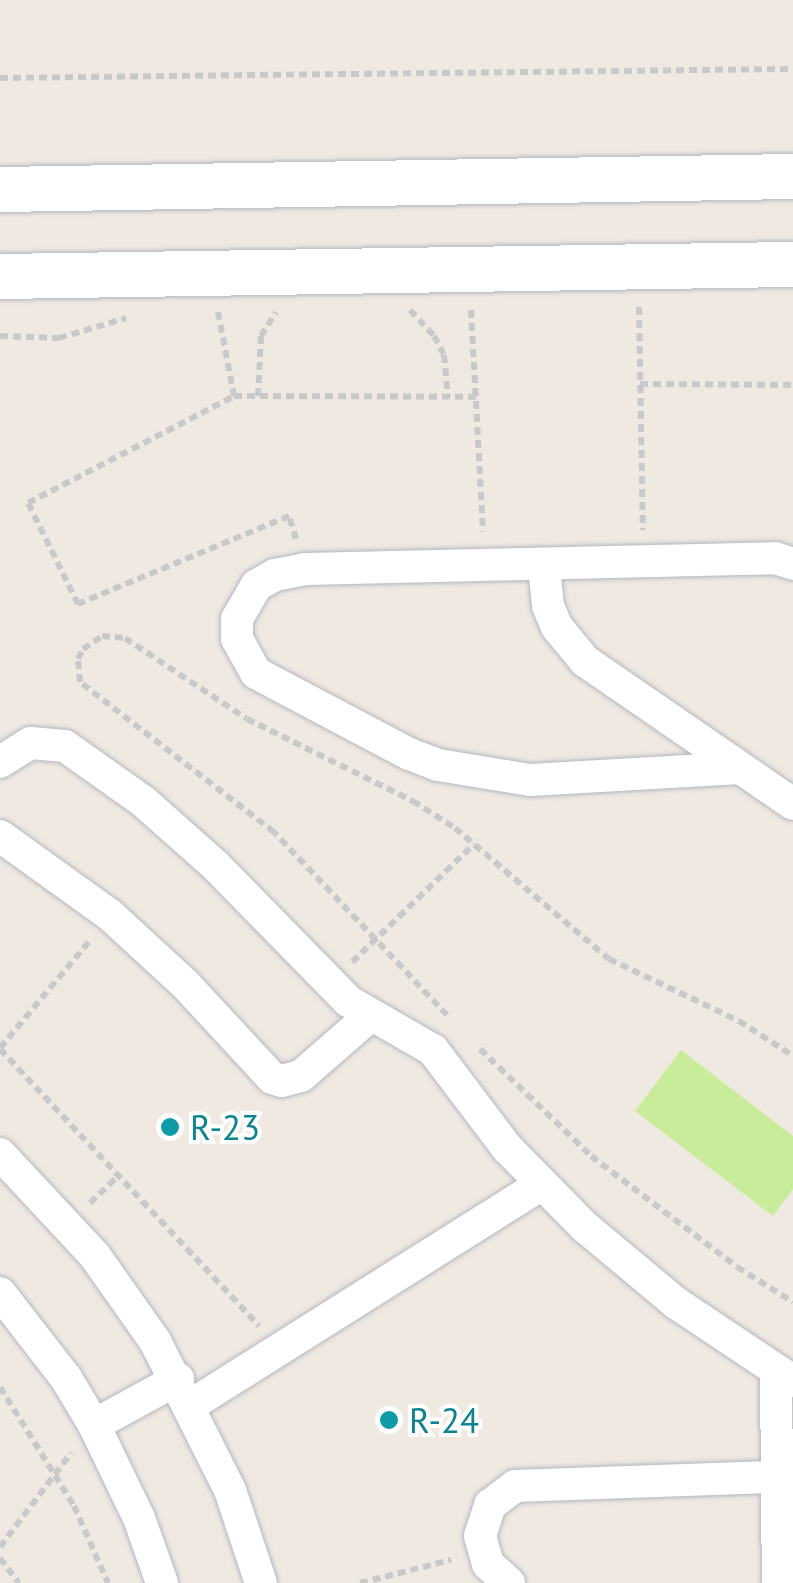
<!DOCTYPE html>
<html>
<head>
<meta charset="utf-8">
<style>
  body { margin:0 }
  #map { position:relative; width:793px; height:1583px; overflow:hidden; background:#efe9e1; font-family:"PT Sans",sans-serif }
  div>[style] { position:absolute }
  .pitch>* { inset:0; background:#c9ec9a }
  .path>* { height:6px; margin-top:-3px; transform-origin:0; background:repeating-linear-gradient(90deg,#c9c9c9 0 8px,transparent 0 13px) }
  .roads { filter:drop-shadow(0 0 2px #b4b7c1) drop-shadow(0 0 2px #b4b7c1) }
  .street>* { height:32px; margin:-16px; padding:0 16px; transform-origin:16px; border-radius:16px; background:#fff }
  .secondary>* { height:45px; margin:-22.5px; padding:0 22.5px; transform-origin:22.5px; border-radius:22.5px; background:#fff }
  .dots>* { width:28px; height:28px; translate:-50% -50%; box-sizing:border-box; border:5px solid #fff; border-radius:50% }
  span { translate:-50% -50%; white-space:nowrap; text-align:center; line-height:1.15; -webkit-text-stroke:8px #fff; paint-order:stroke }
  .culture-label { font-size:35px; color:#0d838f }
  .left { translate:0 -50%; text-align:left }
</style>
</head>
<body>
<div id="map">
  <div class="pitch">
    <i style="clip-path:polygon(681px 1050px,793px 1136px,793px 1189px,773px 1216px,635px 1111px)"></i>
  </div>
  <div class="path">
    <i style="left:0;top:78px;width:793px;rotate:-0.65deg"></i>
    <i style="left:639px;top:307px;width:223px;rotate:89deg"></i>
    <i style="left:410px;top:310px;width:35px;rotate:47deg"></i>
    <i style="left:434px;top:336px;width:21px;rotate:62deg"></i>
    <i style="left:444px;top:355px;width:42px;rotate:84.6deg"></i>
    <i style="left:471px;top:310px;width:222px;rotate:86.9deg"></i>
    <i style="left:218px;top:312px;width:86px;rotate:79.2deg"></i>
    <i style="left:0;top:336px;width:59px;rotate:1.9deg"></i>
    <i style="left:59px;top:338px;width:70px;rotate:-16.6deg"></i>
    <i style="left:640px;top:384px;width:153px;rotate:0.4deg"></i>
    <i style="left:258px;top:396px;width:60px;rotate:-87.1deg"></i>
    <i style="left:261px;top:336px;width:28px;rotate:-58deg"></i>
    <i style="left:296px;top:539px;width:24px;rotate:-107deg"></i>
    <i style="left:289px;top:516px;width:229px;rotate:157.4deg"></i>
    <i style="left:78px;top:604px;width:113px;rotate:-116.3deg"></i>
    <i style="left:28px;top:503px;width:232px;rotate:-27.4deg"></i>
    <i style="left:234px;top:396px;width:242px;rotate:0.2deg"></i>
    <i style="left:352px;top:962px;width:170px;rotate:-44deg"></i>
    <i style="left:447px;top:1015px;width:252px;rotate:-133.4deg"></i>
    <i style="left:274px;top:832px;width:245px;rotate:-142.3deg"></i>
    <i style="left:80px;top:682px;width:23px;rotate:-95deg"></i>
    <i style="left:78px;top:659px;width:11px;rotate:-63deg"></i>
    <i style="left:83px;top:649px;width:23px;rotate:-34deg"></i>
    <i style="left:102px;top:636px;width:23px;rotate:5deg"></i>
    <i style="left:125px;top:638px;width:146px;rotate:33.6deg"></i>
    <i style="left:247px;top:719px;width:185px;rotate:26.3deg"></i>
    <i style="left:413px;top:801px;width:50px;rotate:32.7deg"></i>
    <i style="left:455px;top:828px;width:202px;rotate:40.4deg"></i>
    <i style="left:609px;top:959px;width:144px;rotate:25.5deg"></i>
    <i style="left:739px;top:1021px;width:64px;rotate:32.9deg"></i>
    <i style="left:0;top:1048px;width:142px;rotate:-50.1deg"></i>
    <i style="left:0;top:1049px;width:379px;rotate:46.9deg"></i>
    <i style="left:480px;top:1049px;width:154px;rotate:43.9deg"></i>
    <i style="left:591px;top:1156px;width:183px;rotate:37.2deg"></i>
    <i style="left:737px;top:1267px;width:66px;rotate:32deg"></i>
    <i style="left:90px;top:1203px;width:39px;rotate:-44deg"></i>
    <i style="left:0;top:1387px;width:140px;rotate:58.1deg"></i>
    <i style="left:74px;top:1506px;width:84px;rotate:66.2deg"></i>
    <i style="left:0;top:1547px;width:118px;rotate:-52.9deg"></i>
    <i style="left:0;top:1558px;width:31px;rotate:53deg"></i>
    <i style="left:360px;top:1583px;width:94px;rotate:-14.2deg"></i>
  </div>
  <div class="roads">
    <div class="street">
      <i style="left:544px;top:566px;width:40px;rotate:84.3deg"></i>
      <i style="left:548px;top:606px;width:23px;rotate:67deg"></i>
      <i style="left:557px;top:627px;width:44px;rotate:50.5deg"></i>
      <i style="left:585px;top:661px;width:252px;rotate:34.5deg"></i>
      <i style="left:0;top:762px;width:36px;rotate:-32deg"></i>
      <i style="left:31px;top:743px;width:34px;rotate:5deg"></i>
      <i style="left:65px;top:746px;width:97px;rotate:35.3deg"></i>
      <i style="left:144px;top:802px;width:96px;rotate:41.6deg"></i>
      <i style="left:216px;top:866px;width:189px;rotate:45.6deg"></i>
      <i style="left:348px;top:1001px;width:98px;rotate:30deg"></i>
      <i style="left:433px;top:1050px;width:123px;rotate:52.9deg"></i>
      <i style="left:507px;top:1148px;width:111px;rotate:45.4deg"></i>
      <i style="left:585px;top:1227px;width:119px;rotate:39.9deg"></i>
      <i style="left:676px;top:1303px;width:141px;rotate:33.7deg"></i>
      <i style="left:740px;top:768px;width:210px;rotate:176.7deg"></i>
      <i style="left:530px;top:780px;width:93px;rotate:-170.7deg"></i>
      <i style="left:438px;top:765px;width:31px;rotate:-159deg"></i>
      <i style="left:409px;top:754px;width:173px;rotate:-152.1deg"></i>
      <i style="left:256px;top:673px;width:39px;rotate:-119deg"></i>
      <i style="left:237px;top:639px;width:20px;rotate:-90deg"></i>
      <i style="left:237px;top:619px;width:39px;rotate:-60deg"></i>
      <i style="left:257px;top:585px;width:21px;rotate:-29deg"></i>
      <i style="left:275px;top:575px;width:31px;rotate:-11deg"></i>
      <i style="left:305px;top:569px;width:470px;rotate:-1.3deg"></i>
      <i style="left:775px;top:558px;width:19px;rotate:18deg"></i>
      <i style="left:0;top:836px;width:135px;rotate:35.7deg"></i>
      <i style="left:110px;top:915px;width:103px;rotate:42.6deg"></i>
      <i style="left:186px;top:985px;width:127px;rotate:47.2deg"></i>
      <i style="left:272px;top:1078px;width:10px;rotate:17deg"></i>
      <i style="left:282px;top:1081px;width:20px;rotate:-15deg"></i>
      <i style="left:301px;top:1076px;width:93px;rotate:-41.1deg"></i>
      <i style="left:0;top:1154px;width:139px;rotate:47deg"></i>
      <i style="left:95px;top:1256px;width:104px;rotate:54.8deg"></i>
      <i style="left:155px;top:1341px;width:167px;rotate:63.3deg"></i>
      <i style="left:230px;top:1490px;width:98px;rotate:71.6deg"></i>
      <i style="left:0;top:1293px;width:108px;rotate:52.2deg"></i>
      <i style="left:66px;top:1378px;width:55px;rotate:59.2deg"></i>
      <i style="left:94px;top:1425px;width:103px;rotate:64.2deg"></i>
      <i style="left:139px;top:1518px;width:69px;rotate:70.5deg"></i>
      <i style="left:776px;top:1371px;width:212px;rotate:89.5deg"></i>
      <i style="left:191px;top:1405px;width:413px;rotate:-32.2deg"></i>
      <i style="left:94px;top:1425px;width:96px;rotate:-28.7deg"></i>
      <i style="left:509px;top:1583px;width:28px;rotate:-138deg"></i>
      <i style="left:488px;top:1564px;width:29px;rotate:-106deg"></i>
      <i style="left:480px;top:1536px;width:33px;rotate:-72deg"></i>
      <i style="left:490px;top:1505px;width:31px;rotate:-37deg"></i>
      <i style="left:515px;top:1486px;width:262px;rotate:-2deg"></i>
    </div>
    <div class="secondary">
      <i style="left:0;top:189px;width:793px;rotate:-0.94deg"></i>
      <i style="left:0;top:276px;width:793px;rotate:-0.87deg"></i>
    </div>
  </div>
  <div class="dots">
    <i style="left:170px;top:1127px;background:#0f9aa8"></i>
    <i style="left:389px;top:1420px;background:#0f9aa8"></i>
  </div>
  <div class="culture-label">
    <span class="left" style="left:190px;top:1127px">R-23</span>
    <span class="left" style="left:409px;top:1420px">R-24</span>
  </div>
</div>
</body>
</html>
